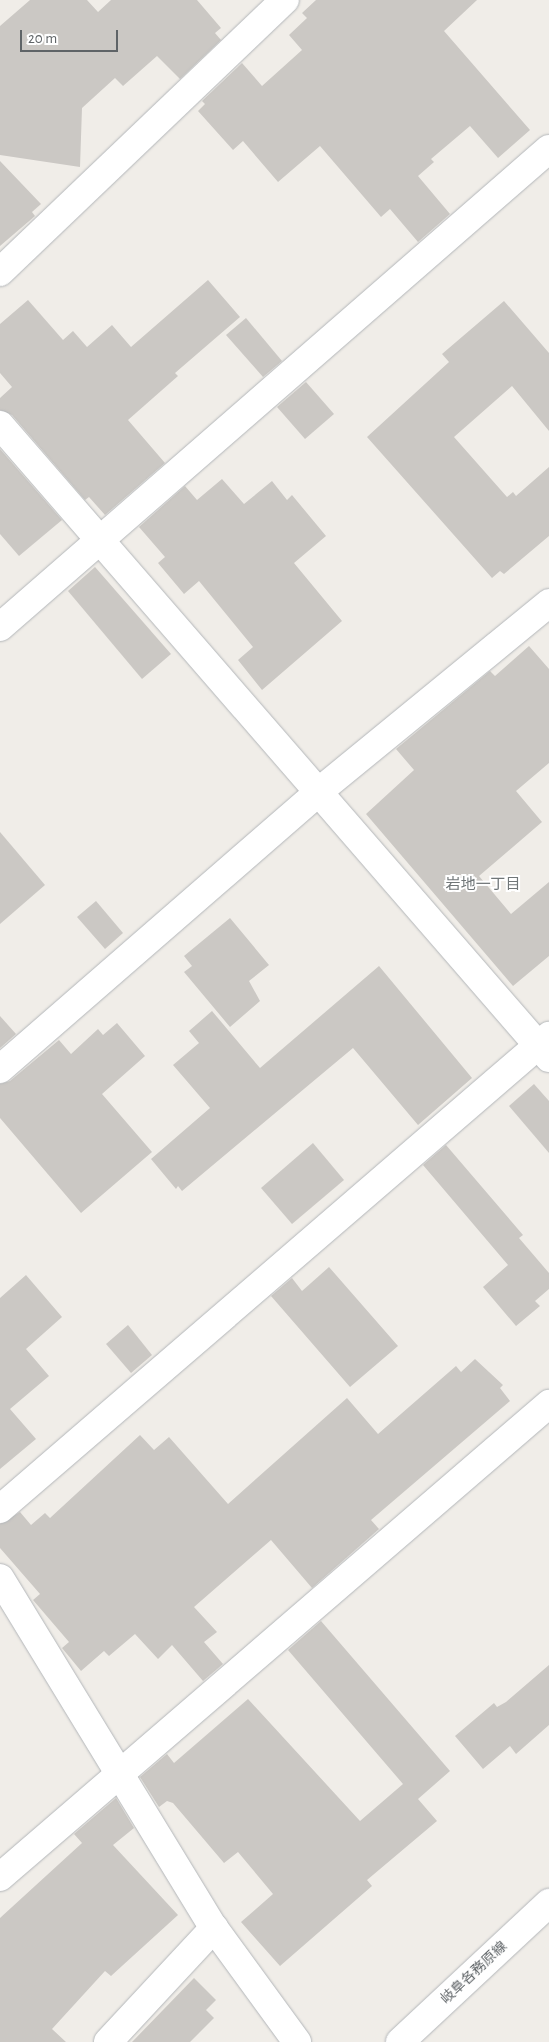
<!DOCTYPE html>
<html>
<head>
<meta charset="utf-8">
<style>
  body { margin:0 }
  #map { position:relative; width:549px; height:2042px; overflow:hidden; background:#f0ede8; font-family:"Alegreya Sans","Noto Sans JP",sans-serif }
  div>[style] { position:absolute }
  .building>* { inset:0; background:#cbc8c4 }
  .roads { filter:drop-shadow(0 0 1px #b3b6b9) drop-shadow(0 0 1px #b3b6b9) }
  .street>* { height:28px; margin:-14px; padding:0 14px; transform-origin:14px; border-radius:14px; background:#fff }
  .secondary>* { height:28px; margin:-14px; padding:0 14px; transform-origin:14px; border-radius:14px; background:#fff }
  span { translate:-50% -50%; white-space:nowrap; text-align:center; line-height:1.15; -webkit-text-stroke:4px #fff; paint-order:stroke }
  .street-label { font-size:14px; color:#5f6467 }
  .neighbourhood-label { font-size:15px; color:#707678 }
  .scale { position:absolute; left:20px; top:30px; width:98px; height:22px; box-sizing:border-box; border:2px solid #5f6467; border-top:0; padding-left:6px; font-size:15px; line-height:18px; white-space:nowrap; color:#5f6467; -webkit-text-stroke:4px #fff; paint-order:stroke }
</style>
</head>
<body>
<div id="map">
  <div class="building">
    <i style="clip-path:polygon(30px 0,87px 0,98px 12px,111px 0,197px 0,221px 28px,215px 33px,221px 40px,180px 79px,157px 56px,123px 86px,115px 78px,82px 108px,80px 167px,0 155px,0 26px)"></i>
    <i style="clip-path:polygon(316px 0,477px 0,444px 31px,530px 130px,498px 158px,470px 126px,431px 159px,434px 162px,418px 176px,450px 214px,418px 242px,390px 209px,381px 217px,320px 146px,278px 182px,243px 141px,233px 150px,198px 111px,205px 104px,202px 101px,242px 63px,262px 86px,302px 50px,289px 35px,307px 18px,302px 13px)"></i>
    <i style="clip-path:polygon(0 161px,41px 204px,32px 212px,35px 216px,0 246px)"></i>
    <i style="clip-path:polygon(208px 280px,240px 317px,175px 373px,178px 376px,128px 420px,165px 463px,105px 515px,89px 497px,85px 500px,12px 415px,0 410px,0 398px,12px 387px,0 373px,0 324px,28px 300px,63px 340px,73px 331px,87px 347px,112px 325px,131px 347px)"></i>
    <i style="clip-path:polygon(504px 301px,549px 353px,549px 431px,512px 386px,454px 437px,507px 497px,513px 492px,516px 496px,549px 467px,549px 536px,504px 574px,500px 571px,492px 578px,367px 437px,449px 362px,442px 354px)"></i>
    <i style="clip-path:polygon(246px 318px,282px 361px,263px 377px,226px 335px)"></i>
    <i style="clip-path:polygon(306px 382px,334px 414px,305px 439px,277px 407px)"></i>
    <i style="clip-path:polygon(0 449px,62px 520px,19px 556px,0 534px)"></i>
    <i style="clip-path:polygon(222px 479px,244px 504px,272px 481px,287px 500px,292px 495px,326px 536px,294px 563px,342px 621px,262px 690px,238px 660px,253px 647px,199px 581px,184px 594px,158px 563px,165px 557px,139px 527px,185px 486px,197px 500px)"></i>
    <i style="clip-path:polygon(95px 567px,171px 654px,142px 679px,68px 591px)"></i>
    <i style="clip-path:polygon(529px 646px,549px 669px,549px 763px,516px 791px,542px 822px,479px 876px,511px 914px,549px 882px,549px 956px,513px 986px,366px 814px,414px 770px,396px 749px,490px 671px,495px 676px)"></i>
    <i style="clip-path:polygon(0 832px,45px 885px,0 924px)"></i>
    <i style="clip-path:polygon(96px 901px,123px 933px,105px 949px,77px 917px)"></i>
    <i style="clip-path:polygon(230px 918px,269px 965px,249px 981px,260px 1001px,230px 1027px,184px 972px,192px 966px,184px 956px)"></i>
    <i style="clip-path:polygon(379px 966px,472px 1078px,418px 1125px,353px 1048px,182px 1191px,178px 1186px,176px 1189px,151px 1159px,210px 1108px,173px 1065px,199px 1043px,189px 1031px,212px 1011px,260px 1068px)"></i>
    <i style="clip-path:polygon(0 1016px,16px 1034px,0 1048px)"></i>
    <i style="clip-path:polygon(117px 1023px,145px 1056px,102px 1094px,152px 1152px,81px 1213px,0 1118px,0 1084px,10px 1081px,59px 1040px,71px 1054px,98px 1029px,103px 1035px)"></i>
    <i style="clip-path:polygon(534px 1084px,549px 1101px,549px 1153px,509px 1106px)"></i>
    <i style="clip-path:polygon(313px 1143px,344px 1180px,292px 1224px,261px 1188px)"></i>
    <i style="clip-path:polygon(446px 1145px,523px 1235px,519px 1238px,549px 1273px,549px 1289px,535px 1301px,540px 1306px,516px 1326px,483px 1287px,508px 1265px,423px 1165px)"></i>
    <i style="clip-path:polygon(329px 1267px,398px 1346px,350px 1387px,271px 1296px,292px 1278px,302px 1291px)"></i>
    <i style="clip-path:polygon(26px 1275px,62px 1317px,26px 1349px,49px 1376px,10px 1409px,36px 1439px,0 1469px,0 1298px)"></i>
    <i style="clip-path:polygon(128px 1325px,152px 1355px,131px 1373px,106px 1344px)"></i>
    <i style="clip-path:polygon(475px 1359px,503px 1385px,500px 1388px,510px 1401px,371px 1520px,379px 1529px,312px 1588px,271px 1540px,194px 1607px,217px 1632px,204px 1642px,223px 1664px,203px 1681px,172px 1645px,158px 1659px,135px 1634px,109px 1656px,104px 1651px,81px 1671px,62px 1648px,69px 1642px,33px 1600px,40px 1594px,0 1548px,0 1524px,20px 1512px,31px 1525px,45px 1513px,50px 1518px,140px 1435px,154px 1450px,169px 1437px,228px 1504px,347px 1398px,378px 1434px,456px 1366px,461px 1372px)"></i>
    <i style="clip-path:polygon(321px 1621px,450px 1771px,418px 1799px,437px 1821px,367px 1880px,372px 1886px,280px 1966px,241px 1922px,273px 1894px,238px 1852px,224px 1863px,173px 1803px,167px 1801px,159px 1807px,140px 1777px,167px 1754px,174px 1763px,248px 1699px,360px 1821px,403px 1784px,288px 1650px)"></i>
    <i style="clip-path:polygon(549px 1665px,549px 1725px,516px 1754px,510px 1746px,483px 1769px,455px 1736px,494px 1703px,497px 1707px,506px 1702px)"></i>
    <i style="clip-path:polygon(116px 1798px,134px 1828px,113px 1845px,178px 1915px,111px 1976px,105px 1971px,52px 2029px,66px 2042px,0 2042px,0 1918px,82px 1843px,74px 1834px)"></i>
    <i style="clip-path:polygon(194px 1978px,216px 2000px,206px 2010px,214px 2018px,190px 2042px,132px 2042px)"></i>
  </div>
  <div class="roads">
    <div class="street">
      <i style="left:0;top:272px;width:394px;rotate:-43.7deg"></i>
      <i style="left:0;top:425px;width:838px;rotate:49.06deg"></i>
      <i style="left:0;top:627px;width:728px;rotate:-41.05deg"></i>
      <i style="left:0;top:1069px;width:420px;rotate:-41deg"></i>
      <i style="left:317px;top:793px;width:300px;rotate:-39.3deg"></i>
      <i style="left:0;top:1509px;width:725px;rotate:-40.75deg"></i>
      <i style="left:0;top:1578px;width:410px;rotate:58.6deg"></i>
      <i style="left:214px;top:1928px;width:141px;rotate:53.9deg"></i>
      <i style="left:0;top:1877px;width:725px;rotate:-40.75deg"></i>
      <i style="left:108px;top:2042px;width:156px;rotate:-47.1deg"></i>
    </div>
    <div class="secondary">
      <i style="left:400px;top:2042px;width:204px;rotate:-43deg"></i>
    </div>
  </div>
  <div class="street-label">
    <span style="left:474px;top:1973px;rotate:-43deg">岐阜各務原線</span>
  </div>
  <div class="neighbourhood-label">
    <span style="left:483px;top:885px">岩地一丁目</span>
  </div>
  <div class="scale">20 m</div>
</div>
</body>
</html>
